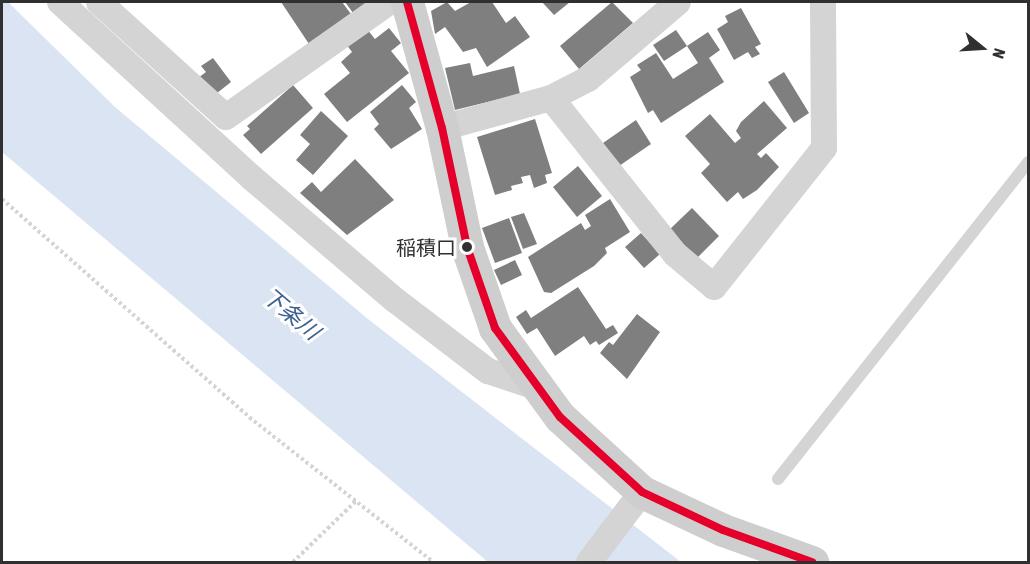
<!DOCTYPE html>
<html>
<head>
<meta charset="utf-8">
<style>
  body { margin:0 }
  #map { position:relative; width:1030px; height:564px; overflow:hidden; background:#fff; font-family:"Asap Condensed","Noto Sans JP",sans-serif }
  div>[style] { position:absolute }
  .water>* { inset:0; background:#dae4f2 }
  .building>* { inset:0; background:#7f7f7f }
  .path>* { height:4px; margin-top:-2px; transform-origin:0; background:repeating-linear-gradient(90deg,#d4d4d4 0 3px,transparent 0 6px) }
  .service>* { height:12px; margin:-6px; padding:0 6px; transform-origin:6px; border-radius:6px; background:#d4d4d4 }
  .minor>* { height:26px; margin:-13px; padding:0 13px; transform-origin:13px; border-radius:13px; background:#d4d4d4 }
  .secondary>* { height:33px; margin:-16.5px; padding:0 16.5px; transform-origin:16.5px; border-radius:16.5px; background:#cecece }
  .bus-1>* { height:8px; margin:-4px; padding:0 4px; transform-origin:4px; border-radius:4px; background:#e4002b }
  .dots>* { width:16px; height:16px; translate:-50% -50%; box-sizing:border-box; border:3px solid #fff; border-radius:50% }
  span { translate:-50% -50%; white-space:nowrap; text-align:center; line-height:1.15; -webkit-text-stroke:6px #fff; paint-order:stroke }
  .bus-label { font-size:20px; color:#303030 }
  .right { translate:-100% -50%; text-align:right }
  .water-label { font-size:22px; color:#3e6191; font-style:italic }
  .frame { position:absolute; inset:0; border:3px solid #303030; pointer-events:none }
  .north { position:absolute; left:952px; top:18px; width:60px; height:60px; -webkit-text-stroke:4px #fff; paint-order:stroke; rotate:108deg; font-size:16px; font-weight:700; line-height:24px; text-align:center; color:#303030 }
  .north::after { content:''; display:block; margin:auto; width:21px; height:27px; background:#303030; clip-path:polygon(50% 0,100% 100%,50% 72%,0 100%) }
</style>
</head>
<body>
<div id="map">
  <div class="water">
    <i style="clip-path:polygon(2px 2px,8px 2px,115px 107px,368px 319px,681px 562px,488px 562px,2px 152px)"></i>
  </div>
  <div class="building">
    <i style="clip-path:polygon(281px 2px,342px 2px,354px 18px,311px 47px)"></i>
    <i style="clip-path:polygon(345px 2px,370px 2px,353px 13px)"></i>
    <i style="clip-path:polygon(447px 2px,455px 11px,471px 2px,492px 2px,506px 23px,515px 16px,530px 37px,487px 67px,476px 48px,463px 52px,445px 27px,435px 34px,431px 11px)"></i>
    <i style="clip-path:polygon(542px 2px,570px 2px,554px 15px)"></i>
    <i style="clip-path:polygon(612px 2px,633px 23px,579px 69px,560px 46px)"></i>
    <i style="clip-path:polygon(741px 8px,761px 44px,755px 47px,760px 54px,752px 58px,748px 52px,734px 60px,717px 29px,728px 22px,725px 16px)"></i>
    <i style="clip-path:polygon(366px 28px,375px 39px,389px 28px,401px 43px,391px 51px,409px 73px,347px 122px,324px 94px,350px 73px,341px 62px,352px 52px,346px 44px)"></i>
    <i style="clip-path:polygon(676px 30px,687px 46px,664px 61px,653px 45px)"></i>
    <i style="clip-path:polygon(708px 32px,720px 50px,709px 58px,724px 82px,661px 123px,653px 110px,648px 113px,630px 77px,641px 70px,637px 65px,656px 53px,673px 79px,698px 63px,687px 46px)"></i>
    <i style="clip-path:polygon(213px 58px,231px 82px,212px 97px,198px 78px,206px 72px,201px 66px)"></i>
    <i style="clip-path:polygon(470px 63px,473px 76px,514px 66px,520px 94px,455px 110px,445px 68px)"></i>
    <i style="clip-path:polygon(784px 72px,809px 113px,794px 123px,768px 82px)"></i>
    <i style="clip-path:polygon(293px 85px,313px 108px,261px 154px,243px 135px,250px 129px,247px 126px)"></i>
    <i style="clip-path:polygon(402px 85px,416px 102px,409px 108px,422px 129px,391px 149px,374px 129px,379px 124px,370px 112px)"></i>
    <i style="clip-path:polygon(764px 101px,787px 128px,757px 154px,761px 158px,766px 153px,779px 167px,757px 190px,743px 199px,738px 192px,727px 202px,701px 173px,710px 164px,685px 136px,710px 114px,735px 143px,741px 138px,736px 131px,741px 122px)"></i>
    <i style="clip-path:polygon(321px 111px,348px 136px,313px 175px,296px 160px,310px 144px,300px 135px)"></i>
    <i style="clip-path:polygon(535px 119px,552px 173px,545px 175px,547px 183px,534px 188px,530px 175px,521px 177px,523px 183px,511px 186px,512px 190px,495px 195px,477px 137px)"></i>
    <i style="clip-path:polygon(636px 120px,651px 144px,619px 166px,603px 143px)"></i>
    <i style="clip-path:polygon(355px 159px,394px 200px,347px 235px,300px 193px,312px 182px,321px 192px)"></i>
    <i style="clip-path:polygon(578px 166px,602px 196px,577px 217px,553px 187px)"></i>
    <i style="clip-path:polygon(610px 199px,630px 232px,605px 248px,607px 253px,594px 266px,551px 293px,544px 292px,528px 257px,581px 223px,585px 230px,591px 226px,585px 215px)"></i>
    <i style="clip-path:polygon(692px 208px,719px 236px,695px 260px,668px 231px)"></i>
    <i style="clip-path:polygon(524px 213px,537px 244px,523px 249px,511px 217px)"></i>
    <i style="clip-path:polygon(509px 218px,522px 253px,495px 263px,482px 228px)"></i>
    <i style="clip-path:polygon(641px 233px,660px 254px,644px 268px,625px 247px)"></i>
    <i style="clip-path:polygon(515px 260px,522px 275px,501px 285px,494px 270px)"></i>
    <i style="clip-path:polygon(578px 287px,606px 329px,613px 325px,618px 333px,599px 345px,596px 341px,590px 345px,584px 336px,555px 356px,537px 328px,527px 334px,516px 317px,526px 310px,531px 318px)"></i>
    <i style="clip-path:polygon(637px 314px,660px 332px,627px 379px,600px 353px,609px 342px,613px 345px)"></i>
  </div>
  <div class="path">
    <i style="left:2px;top:199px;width:336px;rotate:41.4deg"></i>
    <i style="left:254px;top:421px;width:228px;rotate:38.2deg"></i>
    <i style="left:293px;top:562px;width:89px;rotate:-44.1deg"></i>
  </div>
  <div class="service">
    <i style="left:778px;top:479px;width:404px;rotate:-51.7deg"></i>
  </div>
  <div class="minor">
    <i style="left:60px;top:2px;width:260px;rotate:42.5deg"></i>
    <i style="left:252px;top:178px;width:188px;rotate:40.5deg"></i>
    <i style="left:395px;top:300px;width:117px;rotate:37.4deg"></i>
    <i style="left:488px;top:371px;width:54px;rotate:18.4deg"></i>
    <i style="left:99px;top:2px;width:171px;rotate:42.2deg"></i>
    <i style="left:226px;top:117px;width:199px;rotate:-35.2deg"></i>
    <i style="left:551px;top:98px;width:199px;rotate:51.5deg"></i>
    <i style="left:675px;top:254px;width:51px;rotate:40.2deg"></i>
    <i style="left:714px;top:287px;width:177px;rotate:-51.6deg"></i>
    <i style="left:824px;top:148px;width:146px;rotate:-90.4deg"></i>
    <i style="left:442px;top:128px;width:113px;rotate:-15.4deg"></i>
    <i style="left:551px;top:98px;width:42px;rotate:-27.2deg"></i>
    <i style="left:588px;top:79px;width:118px;rotate:-40.5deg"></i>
    <i style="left:589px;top:562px;width:88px;rotate:-52.9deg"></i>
  </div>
  <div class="secondary">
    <i style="left:407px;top:2px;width:131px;rotate:74.5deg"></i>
    <i style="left:442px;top:128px;width:122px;rotate:78.1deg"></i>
    <i style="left:467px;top:247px;width:86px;rotate:70.9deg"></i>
    <i style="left:495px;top:328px;width:110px;rotate:53.9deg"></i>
    <i style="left:560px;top:417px;width:111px;rotate:42.4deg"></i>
    <i style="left:642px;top:492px;width:89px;rotate:25.1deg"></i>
    <i style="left:723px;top:530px;width:95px;rotate:19.8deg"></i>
  </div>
  <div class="bus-1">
    <i style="left:407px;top:2px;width:131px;rotate:74.5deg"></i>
    <i style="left:442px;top:128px;width:122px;rotate:78.1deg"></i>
    <i style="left:467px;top:247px;width:86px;rotate:70.9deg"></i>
    <i style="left:495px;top:328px;width:110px;rotate:53.9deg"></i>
    <i style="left:560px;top:417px;width:111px;rotate:42.4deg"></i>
    <i style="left:642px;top:492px;width:89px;rotate:25.1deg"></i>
    <i style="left:723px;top:530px;width:95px;rotate:19.8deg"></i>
  </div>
  <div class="dots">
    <i style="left:467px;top:247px;background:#303030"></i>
  </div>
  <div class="bus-label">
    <span class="right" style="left:456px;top:247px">稲積口</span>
  </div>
  <div class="water-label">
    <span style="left:291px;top:314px;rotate:40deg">下条川</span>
  </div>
  <div class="frame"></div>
  <div class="north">N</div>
</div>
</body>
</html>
